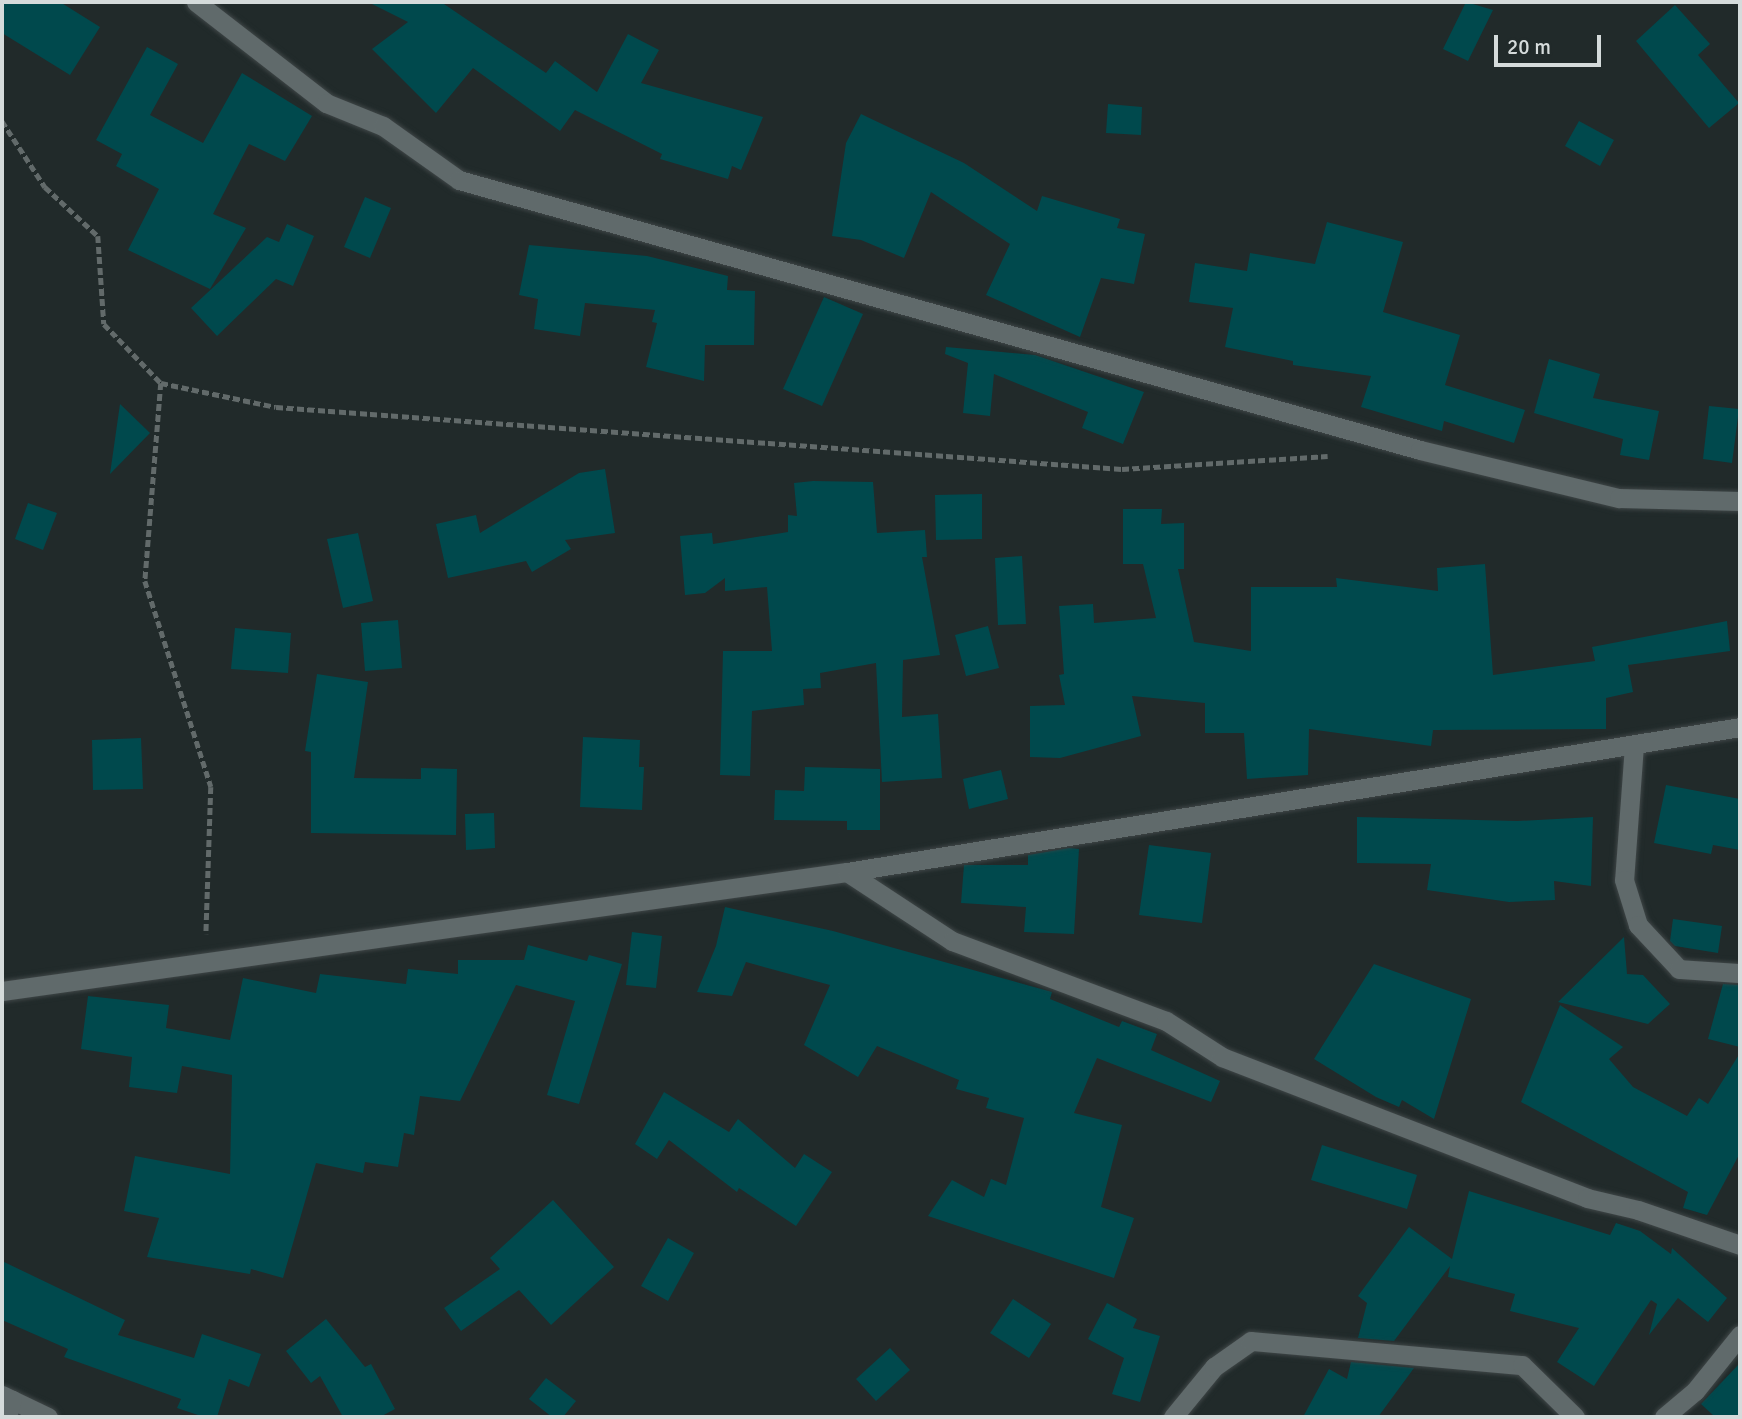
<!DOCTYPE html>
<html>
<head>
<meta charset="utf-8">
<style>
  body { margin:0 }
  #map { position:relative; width:1742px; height:1419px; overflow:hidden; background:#212a2a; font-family:Signika,sans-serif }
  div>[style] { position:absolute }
  .building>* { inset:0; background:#00494d }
  .path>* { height:4.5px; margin-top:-2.25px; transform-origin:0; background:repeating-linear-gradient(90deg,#626a6a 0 7px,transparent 0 10.5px) }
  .roads { filter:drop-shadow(0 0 2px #3f4647) drop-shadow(0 0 2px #3f4647) }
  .minor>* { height:19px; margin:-9.5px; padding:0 9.5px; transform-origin:9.5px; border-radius:9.5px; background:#606a6b }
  span { translate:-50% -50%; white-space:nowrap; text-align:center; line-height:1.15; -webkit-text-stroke:7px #212a2a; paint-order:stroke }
  .frame { position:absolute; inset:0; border:4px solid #d5dbdb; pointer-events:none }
  .scale { position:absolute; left:1494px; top:35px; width:107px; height:32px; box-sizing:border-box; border:4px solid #d5dbdb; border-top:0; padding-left:9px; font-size:21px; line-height:24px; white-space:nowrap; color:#d5dbdb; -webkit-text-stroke:5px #212a2a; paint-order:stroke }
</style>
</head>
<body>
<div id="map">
  <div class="building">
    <i style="clip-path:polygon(2px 2px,60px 2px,100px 27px,70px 75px,2px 33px)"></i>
    <i style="clip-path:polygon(368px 2px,441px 2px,546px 73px,555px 61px,597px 92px,628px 34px,659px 50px,641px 83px,763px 117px,741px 170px,732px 166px,728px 179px,660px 159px,662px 154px,575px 110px,560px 131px,473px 68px,436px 113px,372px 49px,408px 22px)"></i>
    <i style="clip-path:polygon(1466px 2px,1493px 10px,1468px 61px,1443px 49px)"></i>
    <i style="clip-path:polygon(1675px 5px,1710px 44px,1698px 55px,1739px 103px,1709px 128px,1636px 41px)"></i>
    <i style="clip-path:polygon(147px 47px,178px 64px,150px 115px,203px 143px,242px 73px,312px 116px,285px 161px,249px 144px,213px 214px,246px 228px,210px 289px,128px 250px,159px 189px,116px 166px,122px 154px,96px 140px)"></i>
    <i style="clip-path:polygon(1108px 104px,1142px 107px,1141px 135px,1106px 133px)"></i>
    <i style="clip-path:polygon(861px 114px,964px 163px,1037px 211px,1042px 196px,1120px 219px,1117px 228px,1145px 234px,1134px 284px,1101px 278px,1080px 337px,986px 295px,1010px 244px,931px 192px,904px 258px,861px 240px,832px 236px,846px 143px)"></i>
    <i style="clip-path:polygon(1579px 121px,1614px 140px,1600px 166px,1565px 146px)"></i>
    <i style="clip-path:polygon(365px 197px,391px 208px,370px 258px,344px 247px)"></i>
    <i style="clip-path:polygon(1327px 222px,1403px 242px,1383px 312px,1460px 335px,1445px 385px,1525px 410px,1514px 443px,1444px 421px,1442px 431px,1361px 407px,1371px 376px,1293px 365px,1293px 361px,1225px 347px,1233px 308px,1189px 302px,1195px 263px,1247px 271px,1250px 253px,1315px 264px)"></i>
    <i style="clip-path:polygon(287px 224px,314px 236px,293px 286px,276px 279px,217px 336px,191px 308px,267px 237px,279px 242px)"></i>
    <i style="clip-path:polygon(529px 245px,647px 256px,728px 276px,727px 290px,755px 291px,754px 345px,705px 345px,704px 381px,646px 367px,657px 323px,652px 322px,655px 310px,585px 303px,580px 336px,534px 329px,538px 299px,519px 295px)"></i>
    <i style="clip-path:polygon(824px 297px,863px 314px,822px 406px,783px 389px)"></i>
    <i style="clip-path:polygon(946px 347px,1035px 355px,1144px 392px,1123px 444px,1082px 428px,1088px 412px,994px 374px,990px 416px,963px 413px,968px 363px,945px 354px)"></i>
    <i style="clip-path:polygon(1549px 359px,1600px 374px,1593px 398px,1659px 411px,1649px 460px,1620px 455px,1623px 439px,1534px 413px)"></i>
    <i style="clip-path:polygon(120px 404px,150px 433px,110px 474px)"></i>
    <i style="clip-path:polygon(1709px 406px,1739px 409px,1732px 463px,1703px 459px)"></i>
    <i style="clip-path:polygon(605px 469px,615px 533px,565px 540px,571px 549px,532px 572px,526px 561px,448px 578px,436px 524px,476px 515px,480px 533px,579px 473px)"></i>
    <i style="clip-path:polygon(813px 481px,873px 482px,877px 533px,925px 530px,927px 557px,922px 557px,940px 655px,903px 660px,902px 717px,938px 714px,942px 778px,882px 782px,876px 663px,820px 673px,821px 688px,803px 689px,804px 705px,752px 711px,750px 776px,720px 775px,723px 651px,772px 651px,767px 587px,725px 591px,725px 578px,705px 593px,685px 595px,680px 536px,712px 533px,713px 544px,788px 532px,788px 515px,797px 516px,794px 483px)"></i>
    <i style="clip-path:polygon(982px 494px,982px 539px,936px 540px,935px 495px)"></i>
    <i style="clip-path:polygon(28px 503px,57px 513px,43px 550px,15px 539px)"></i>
    <i style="clip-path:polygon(1123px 509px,1162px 509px,1161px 524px,1184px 523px,1184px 569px,1178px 569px,1194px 642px,1251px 651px,1251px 587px,1337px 587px,1336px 578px,1438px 591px,1437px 568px,1485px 564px,1493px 675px,1595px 661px,1592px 647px,1727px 621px,1730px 651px,1628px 665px,1633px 692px,1606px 698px,1606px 729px,1433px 730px,1431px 746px,1309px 729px,1308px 775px,1247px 779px,1244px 733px,1205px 733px,1205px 703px,1132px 696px,1141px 736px,1060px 758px,1030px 757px,1030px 706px,1065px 705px,1059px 675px,1064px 674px,1059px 606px,1093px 604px,1094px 623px,1156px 618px,1143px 564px,1123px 564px)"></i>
    <i style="clip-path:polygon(358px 533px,373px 601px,343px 608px,327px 539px)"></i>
    <i style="clip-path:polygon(1022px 556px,1026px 624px,998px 625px,995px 558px)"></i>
    <i style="clip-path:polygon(398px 620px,402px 668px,365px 671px,361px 623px)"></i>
    <i style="clip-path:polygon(988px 626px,999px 668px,966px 676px,955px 635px)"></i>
    <i style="clip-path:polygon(235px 628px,291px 633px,288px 673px,231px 669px)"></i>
    <i style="clip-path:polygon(317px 674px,368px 682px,354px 778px,421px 779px,421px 768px,457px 769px,456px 835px,311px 833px,311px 752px,305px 751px)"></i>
    <i style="clip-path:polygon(583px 737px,640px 740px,639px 767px,644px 767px,642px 810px,580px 807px)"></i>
    <i style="clip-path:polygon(141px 738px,143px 789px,93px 790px,92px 740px)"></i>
    <i style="clip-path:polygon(805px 767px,880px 769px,880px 830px,847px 830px,847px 821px,774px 820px,775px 790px,804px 791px)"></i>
    <i style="clip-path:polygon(1001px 770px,1008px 799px,969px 809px,963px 779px)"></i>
    <i style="clip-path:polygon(1666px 785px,1740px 799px,1740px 850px,1713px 845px,1711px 854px,1654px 843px)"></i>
    <i style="clip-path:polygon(494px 813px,495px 848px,466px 850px,465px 814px)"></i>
    <i style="clip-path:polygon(1357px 817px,1517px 821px,1593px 817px,1591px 886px,1554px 881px,1555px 900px,1509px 902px,1427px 890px,1431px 864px,1357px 863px)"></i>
    <i style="clip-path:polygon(1149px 845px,1211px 853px,1202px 923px,1139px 915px)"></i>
    <i style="clip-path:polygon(1069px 848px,1079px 849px,1074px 934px,1024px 932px,1026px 907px,961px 903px,964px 865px,1028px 865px,1028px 855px)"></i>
    <i style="clip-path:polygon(725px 907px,833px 931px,1052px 992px,1050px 999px,1119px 1027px,1122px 1021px,1157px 1034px,1151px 1050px,1220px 1081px,1211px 1102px,1097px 1058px,1074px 1113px,1122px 1125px,1101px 1207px,1134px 1218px,1114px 1278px,928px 1216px,952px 1180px,984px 1197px,991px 1179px,1006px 1185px,1024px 1118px,986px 1108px,989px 1098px,956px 1089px,959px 1080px,877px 1046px,858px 1077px,804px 1045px,830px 985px,746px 962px,732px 996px,697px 992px,716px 946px)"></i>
    <i style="clip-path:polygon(1673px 919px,1722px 926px,1718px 953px,1675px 946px,1670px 941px)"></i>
    <i style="clip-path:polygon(632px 932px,662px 936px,656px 988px,626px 985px)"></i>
    <i style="clip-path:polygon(1624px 937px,1627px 974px,1643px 975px,1670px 1004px,1648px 1024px,1558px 1002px)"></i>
    <i style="clip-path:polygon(528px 945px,587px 961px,589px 955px,622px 964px,579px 1104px,547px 1095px,575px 1001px,516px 985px,460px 1101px,420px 1096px,414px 1135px,404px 1133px,398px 1167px,365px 1162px,363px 1173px,316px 1163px,283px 1278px,251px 1269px,250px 1274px,147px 1257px,159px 1218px,124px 1211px,135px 1156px,230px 1174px,232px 1075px,182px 1066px,177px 1093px,129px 1087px,132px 1057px,81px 1049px,88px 996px,169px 1005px,166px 1028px,230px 1040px,243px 978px,316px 993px,320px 974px,406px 984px,408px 969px,458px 974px,458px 960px,524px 960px)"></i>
    <i style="clip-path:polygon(1374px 964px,1471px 999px,1434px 1119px,1402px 1100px,1399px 1107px,1376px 1097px,1314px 1059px)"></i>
    <i style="clip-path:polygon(1723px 984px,1740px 985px,1740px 1047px,1708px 1039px)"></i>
    <i style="clip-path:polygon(1560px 1005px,1623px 1047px,1609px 1059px,1633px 1087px,1687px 1116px,1699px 1098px,1708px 1104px,1740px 1053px,1740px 1153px,1707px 1215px,1683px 1208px,1688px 1192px,1521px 1102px)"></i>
    <i style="clip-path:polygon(664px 1092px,729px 1132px,738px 1119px,795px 1168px,804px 1154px,832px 1172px,796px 1226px,739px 1188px,737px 1192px,669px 1140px,657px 1159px,635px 1144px)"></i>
    <i style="clip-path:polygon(1322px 1145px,1417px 1175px,1407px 1209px,1311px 1180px)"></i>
    <i style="clip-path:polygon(1469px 1191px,1610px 1235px,1616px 1223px,1640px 1231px,1671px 1254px,1672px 1248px,1727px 1298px,1708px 1322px,1678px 1298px,1649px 1335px,1657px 1304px,1651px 1300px,1594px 1386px,1557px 1362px,1579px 1328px,1510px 1311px,1515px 1294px,1448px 1277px,1450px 1266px,1394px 1341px,1358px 1338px,1367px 1303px,1358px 1296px,1409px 1227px,1452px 1259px)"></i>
    <i style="clip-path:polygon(553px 1200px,614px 1267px,551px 1325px,519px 1290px,461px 1331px,444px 1308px,500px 1269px,490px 1258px)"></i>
    <i style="clip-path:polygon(668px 1238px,694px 1253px,668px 1301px,641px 1286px)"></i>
    <i style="clip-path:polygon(2px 1261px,125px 1320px,118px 1335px,194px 1358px,202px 1334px,261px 1354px,249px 1387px,229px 1379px,217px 1417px,204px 1417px,177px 1408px,181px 1399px,64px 1357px,68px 1349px,2px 1320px)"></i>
    <i style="clip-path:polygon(1013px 1299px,1051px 1324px,1029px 1358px,990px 1333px)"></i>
    <i style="clip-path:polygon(1107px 1303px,1137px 1319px,1133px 1328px,1160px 1336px,1140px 1402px,1112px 1394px,1124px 1358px,1088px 1339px)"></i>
    <i style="clip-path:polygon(326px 1319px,365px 1367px,371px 1364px,395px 1409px,380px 1417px,343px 1417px,320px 1376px,311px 1383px,286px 1351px)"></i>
    <i style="clip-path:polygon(890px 1348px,910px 1370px,876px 1401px,856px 1379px)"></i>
    <i style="clip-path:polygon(1351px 1362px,1414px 1368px,1378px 1417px,1303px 1417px,1329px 1369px,1347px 1379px)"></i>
    <i style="clip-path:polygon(1740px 1363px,1740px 1417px,1715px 1417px,1701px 1404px)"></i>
    <i style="clip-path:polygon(546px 1378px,576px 1401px,563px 1417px,552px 1417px,529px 1399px)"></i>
  </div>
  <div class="path">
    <i style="left:2px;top:121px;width:79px;rotate:56.9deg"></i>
    <i style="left:45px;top:187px;width:72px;rotate:42.8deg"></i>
    <i style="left:98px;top:236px;width:88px;rotate:86.1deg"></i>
    <i style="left:104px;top:324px;width:82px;rotate:46deg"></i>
    <i style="left:161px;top:383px;width:117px;rotate:11.8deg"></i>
    <i style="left:276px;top:407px;width:848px;rotate:4.19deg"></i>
    <i style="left:1122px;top:469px;width:206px;rotate:-3.6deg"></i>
    <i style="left:161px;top:383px;width:199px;rotate:94.6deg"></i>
    <i style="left:145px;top:581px;width:216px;rotate:72.2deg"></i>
    <i style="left:211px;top:787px;width:147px;rotate:91.9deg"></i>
  </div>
  <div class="roads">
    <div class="minor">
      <i style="left:196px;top:2px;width:165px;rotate:37.8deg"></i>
      <i style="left:326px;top:103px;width:61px;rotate:22deg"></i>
      <i style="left:383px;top:126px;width:93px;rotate:35.4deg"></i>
      <i style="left:459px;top:180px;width:998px;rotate:15.69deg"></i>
      <i style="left:1420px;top:450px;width:205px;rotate:13.6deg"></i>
      <i style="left:1619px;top:498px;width:121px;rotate:1.4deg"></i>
      <i style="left:1634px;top:745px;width:135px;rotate:94.2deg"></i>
      <i style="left:1624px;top:880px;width:47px;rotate:72.7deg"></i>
      <i style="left:1638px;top:925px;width:60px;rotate:47deg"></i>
      <i style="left:1679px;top:969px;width:61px;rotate:3.8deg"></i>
      <i style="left:847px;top:872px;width:126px;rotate:33.3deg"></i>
      <i style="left:952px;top:941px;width:228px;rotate:20.5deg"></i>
      <i style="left:1166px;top:1021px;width:67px;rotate:32.7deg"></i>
      <i style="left:1222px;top:1057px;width:391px;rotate:21.1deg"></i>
      <i style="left:1587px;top:1198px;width:52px;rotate:13.2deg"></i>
      <i style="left:1638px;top:1210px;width:108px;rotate:18.9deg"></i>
      <i style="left:2px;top:991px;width:853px;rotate:-8.02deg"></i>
      <i style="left:847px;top:872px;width:905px;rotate:-9.22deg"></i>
      <i style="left:2px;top:1395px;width:51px;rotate:25.6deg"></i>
      <i style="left:7px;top:1417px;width:18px;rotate:-74deg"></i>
      <i style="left:1173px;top:1417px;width:65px;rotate:-50.6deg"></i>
      <i style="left:1214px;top:1367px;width:45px;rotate:-35.1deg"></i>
      <i style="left:1251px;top:1341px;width:272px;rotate:5.1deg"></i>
      <i style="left:1522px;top:1365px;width:74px;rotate:44.5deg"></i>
      <i style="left:1664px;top:1417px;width:40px;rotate:-40deg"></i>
      <i style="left:1695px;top:1391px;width:72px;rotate:-51.2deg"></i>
    </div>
  </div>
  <div class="frame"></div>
  <div class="scale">20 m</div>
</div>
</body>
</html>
